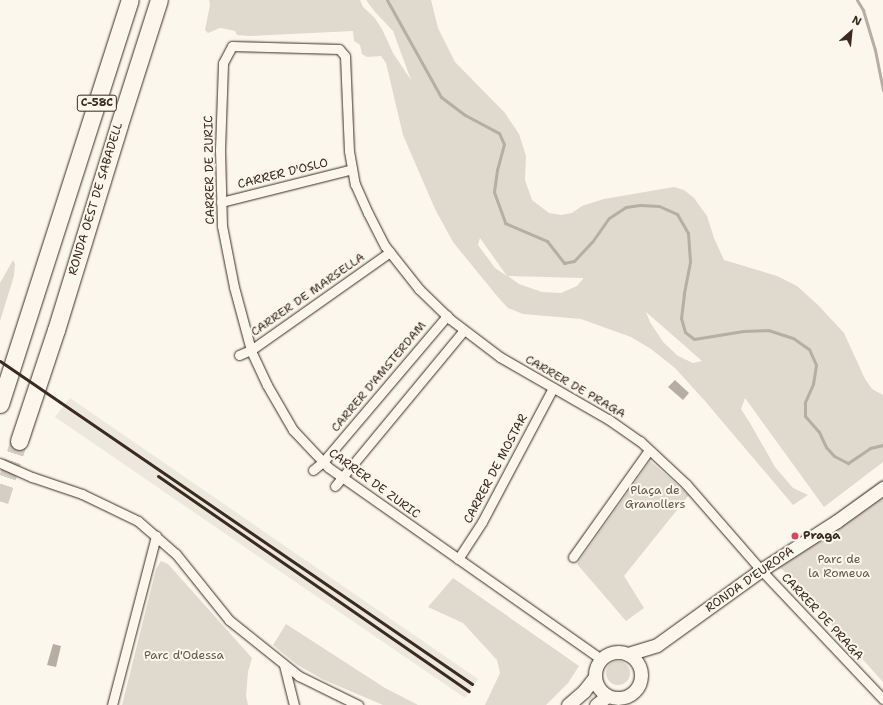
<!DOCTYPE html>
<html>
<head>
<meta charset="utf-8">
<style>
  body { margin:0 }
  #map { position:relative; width:883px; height:705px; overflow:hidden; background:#fbf7ec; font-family:"Shantell Sans",sans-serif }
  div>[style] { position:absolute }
  .built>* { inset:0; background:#ede8dd }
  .green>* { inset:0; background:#dfd9ce }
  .round { border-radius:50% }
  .water>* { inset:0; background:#b6aea2 }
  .stream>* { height:3px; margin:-1.5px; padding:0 1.5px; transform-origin:1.5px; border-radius:1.5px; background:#b6aea2 }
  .highway-tunnel>* { height:17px; margin-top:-8.5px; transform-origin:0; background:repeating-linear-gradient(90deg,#d5cec3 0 17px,transparent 0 25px) }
  .roads { filter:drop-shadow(0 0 1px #3b2a1e) drop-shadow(0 0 1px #3b2a1e) }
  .street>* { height:9px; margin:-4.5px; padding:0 4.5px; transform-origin:4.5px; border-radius:4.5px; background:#fbf7ec }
  .secondary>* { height:13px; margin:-6.5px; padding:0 6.5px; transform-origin:6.5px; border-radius:6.5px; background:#fbf7ec }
  .secondary>.ring { margin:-6.5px; padding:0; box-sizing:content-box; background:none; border:13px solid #fbf7ec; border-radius:50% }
  .highway>* { height:17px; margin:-8.5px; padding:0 8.5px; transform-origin:8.5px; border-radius:8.5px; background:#fbf7ec }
  .rail>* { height:3px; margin:-1.5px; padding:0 1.5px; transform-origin:1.5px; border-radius:1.5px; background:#3b2a1e }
  .dots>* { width:11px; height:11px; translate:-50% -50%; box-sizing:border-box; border:2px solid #fbf7ec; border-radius:50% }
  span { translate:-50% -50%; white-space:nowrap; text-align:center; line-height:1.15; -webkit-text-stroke:4px #fbf7ec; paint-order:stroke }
  .shield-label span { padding:1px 3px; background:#fbf7ec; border:1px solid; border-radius:3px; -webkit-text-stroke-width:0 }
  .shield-label { font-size:11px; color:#3b2a1e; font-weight:700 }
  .street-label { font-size:12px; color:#3b2a1e }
  .park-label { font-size:12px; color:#64564a }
  .poi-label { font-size:12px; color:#3b2a1e; font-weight:700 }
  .left { translate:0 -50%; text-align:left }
  .north { position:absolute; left:831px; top:12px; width:40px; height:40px; -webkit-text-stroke:3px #fbf7ec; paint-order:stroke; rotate:27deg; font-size:11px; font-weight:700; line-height:16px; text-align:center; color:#3b2a1e }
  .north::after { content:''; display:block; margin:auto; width:14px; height:18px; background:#3b2a1e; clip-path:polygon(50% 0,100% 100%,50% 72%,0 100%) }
</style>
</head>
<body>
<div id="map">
  <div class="built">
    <i style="clip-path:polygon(70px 398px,478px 679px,465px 698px,55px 417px)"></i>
  </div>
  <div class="green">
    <i style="clip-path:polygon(evenodd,209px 0,360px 0,363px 7px,374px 17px,382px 29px,393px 53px,411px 80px,393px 31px,375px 12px,366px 0,431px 0,438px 28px,455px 62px,505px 113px,519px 134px,526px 156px,525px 180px,532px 200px,549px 213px,561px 215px,572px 213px,582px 206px,604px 199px,674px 187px,684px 190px,694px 198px,707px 216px,714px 238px,724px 260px,777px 276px,797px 286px,818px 305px,844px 333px,865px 379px,872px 389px,883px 395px,883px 462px,824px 507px,745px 398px,741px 409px,750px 423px,775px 467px,793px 488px,808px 495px,793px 505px,705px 401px,675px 368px,651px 349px,631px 337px,581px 319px,523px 314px,508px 308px,497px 296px,453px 242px,435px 209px,403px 135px,386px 63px,381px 56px,367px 57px,362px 54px,360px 45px,354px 41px,353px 31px,250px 36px,237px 35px,235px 31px,226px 29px,220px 28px,208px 33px,205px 30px,210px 5px,209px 0,480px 238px,507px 276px,495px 268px,478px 245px,480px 238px,209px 0,508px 276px,583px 278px,583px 279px,577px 286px,561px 293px,542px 292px,519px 284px,508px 276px,209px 0,646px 312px,677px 339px,702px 361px,693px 363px,678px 356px,663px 342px,650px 322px,646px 312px)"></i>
    <i style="clip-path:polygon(13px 260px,15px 264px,14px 276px,0 321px,0 283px)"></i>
    <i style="clip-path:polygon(650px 461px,689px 495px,624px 576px,644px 608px,626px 621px,577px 564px)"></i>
    <i style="clip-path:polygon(883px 478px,883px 682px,782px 569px,761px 570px)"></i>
    <i style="clip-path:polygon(161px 561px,168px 564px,252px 658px,248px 672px,246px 696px,248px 705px,122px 705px,156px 569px)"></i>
    <i style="clip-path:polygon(453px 578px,579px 666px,568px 683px,546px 705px,485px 705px,500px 673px,497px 660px,463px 623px,428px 607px)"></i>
    <i style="clip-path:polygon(286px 624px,385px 688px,418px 705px,383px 705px,324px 680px,296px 664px,273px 645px)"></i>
    <i class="round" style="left:606px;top:661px;width:24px;height:24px"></i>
  </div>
  <div class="water">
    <i style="clip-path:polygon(675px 380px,689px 393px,683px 400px,668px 387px)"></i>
    <i style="clip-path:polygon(53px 644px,61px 646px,56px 667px,47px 665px)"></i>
  </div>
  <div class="stream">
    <i style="left:387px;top:0;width:111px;rotate:60.9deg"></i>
    <i style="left:441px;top:97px;width:30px;rotate:37deg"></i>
    <i style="left:465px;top:115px;width:38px;rotate:28deg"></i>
    <i style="left:499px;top:133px;width:12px;rotate:66deg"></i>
    <i style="left:504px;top:144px;width:27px;rotate:105deg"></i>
    <i style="left:497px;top:170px;width:22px;rotate:98deg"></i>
    <i style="left:494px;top:192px;width:33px;rotate:70deg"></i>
    <i style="left:505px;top:223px;width:46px;rotate:23.2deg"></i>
    <i style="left:547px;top:241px;width:28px;rotate:52deg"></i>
    <i style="left:564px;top:263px;width:10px;rotate:-11deg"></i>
    <i style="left:574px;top:261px;width:26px;rotate:-47deg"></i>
    <i style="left:592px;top:242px;width:29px;rotate:-55deg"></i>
    <i style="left:609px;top:218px;width:20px;rotate:-33deg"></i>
    <i style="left:626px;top:207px;width:14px;rotate:-8deg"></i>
    <i style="left:640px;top:205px;width:19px;rotate:3deg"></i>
    <i style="left:659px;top:206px;width:20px;rotate:24deg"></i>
    <i style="left:677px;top:214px;width:22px;rotate:60deg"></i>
    <i style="left:688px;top:233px;width:29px;rotate:86deg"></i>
    <i style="left:690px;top:262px;width:33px;rotate:101deg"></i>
    <i style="left:684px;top:294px;width:24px;rotate:97deg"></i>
    <i style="left:681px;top:318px;width:15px;rotate:74deg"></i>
    <i style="left:685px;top:332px;width:11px;rotate:38deg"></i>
    <i style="left:694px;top:339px;width:50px;rotate:-9.3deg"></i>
    <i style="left:743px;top:331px;width:25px;rotate:-2deg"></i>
    <i style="left:768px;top:330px;width:26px;rotate:18deg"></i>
    <i style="left:793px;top:338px;width:19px;rotate:35deg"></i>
    <i style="left:809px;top:349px;width:17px;rotate:66deg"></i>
    <i style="left:816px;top:365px;width:19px;rotate:99deg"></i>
    <i style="left:813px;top:384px;width:20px;rotate:114deg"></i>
    <i style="left:805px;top:402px;width:14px;rotate:90deg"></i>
    <i style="left:805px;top:416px;width:21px;rotate:49deg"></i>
    <i style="left:819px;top:432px;width:17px;rotate:65deg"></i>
    <i style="left:826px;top:447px;width:12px;rotate:48deg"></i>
    <i style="left:834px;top:456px;width:16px;rotate:27deg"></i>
    <i style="left:848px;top:463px;width:27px;rotate:-34deg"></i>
    <i style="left:870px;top:448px;width:13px;rotate:-13deg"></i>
    <i style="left:857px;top:0;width:12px;rotate:59deg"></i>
    <i style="left:863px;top:10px;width:42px;rotate:73.3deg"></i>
    <i style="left:875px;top:50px;width:41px;rotate:78.7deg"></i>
  </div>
  <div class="highway-tunnel">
    <i style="left:0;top:501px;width:63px;rotate:-72.4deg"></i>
  </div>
  <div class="roads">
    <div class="street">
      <i style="left:221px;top:202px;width:135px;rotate:-14.1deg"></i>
      <i style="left:239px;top:355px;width:13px;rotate:-23deg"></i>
      <i style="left:251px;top:350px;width:170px;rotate:-35.2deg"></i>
      <i style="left:0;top:463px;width:35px;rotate:24deg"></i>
      <i style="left:32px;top:477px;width:53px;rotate:18.8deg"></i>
      <i style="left:82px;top:494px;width:62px;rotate:25.7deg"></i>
      <i style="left:138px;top:521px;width:50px;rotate:41deg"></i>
      <i style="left:176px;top:554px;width:85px;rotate:51.2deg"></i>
      <i style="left:229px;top:620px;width:90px;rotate:38.7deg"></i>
      <i style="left:299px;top:676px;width:66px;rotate:26.2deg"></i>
      <i style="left:313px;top:470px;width:13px;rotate:-39deg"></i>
      <i style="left:323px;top:462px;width:192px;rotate:-49.7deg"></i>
      <i style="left:335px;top:486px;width:202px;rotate:-50.4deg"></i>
      <i style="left:573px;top:557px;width:131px;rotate:-54.6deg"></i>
      <i style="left:458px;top:559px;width:44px;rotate:-57deg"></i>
      <i style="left:482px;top:522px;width:152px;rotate:-62.1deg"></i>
      <i style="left:601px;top:659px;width:334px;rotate:-144.9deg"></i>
      <i style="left:328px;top:467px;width:51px;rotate:-133.4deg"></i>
      <i style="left:293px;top:430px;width:52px;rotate:-120deg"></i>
      <i style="left:267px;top:385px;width:38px;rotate:-115deg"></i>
      <i style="left:251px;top:350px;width:65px;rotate:-105.1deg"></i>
      <i style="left:234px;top:287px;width:62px;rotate:-101.1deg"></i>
      <i style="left:222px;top:226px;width:76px;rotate:-91.5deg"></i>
      <i style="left:220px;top:150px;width:87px;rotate:-88deg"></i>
      <i style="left:223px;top:63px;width:19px;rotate:-62deg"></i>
      <i style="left:232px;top:46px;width:107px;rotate:1.6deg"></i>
      <i style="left:339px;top:49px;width:9px;rotate:49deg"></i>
      <i style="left:345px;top:56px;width:95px;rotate:87.6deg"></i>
      <i style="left:349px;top:151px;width:34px;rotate:80deg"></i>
      <i style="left:355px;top:184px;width:32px;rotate:66deg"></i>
      <i style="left:368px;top:213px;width:37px;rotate:63deg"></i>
      <i style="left:385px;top:246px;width:55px;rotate:51.7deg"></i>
      <i style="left:419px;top:289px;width:43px;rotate:44.1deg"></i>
      <i style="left:450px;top:319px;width:63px;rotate:37.2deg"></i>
      <i style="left:500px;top:357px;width:125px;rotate:29.9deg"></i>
      <i style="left:608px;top:419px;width:39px;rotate:35deg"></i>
      <i style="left:640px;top:441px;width:63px;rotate:43.1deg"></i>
      <i style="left:686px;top:484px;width:114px;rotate:48.9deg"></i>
      <i style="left:761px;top:570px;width:178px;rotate:46.6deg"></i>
      <i style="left:284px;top:665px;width:41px;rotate:76deg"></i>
      <i style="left:112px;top:705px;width:175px;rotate:-75.4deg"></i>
    </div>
    <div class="secondary">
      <i class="ring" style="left:595px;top:652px;width:33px;height:33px"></i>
      <i style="left:628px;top:654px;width:30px;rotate:-17deg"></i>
      <i style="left:657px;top:645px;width:128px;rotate:-35.8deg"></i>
      <i style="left:761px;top:570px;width:90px;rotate:-32.8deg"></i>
      <i style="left:837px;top:521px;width:57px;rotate:-35.7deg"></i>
      <i style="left:568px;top:705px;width:21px;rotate:-41deg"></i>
      <i style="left:584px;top:691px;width:18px;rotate:-52deg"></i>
      <i style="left:596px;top:705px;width:14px;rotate:-39deg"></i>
    </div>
    <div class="highway">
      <i style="left:0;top:404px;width:424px;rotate:-72.2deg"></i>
      <i style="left:19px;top:441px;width:117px;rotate:-71.6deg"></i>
      <i style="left:56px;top:330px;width:214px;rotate:-72.9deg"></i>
      <i style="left:119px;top:125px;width:131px;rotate:-72.3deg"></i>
    </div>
  </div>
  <div class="rail">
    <i style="left:0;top:361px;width:572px;rotate:34.38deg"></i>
    <i style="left:158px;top:476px;width:378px;rotate:34.7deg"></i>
  </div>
  <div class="dots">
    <i style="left:795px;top:536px;background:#d1495b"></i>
  </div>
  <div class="shield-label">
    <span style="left:97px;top:103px">C-58C</span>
  </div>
  <div class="street-label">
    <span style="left:210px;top:170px;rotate:-91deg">CARRER DE ZURIC</span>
    <span style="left:283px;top:174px;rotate:-14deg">CARRER D'OSLO</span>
    <span style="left:96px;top:199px;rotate:-73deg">RONDA OEST DE SABADELL</span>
    <span style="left:308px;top:295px;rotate:-35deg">CARRER DE MARSELLA</span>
    <span style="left:379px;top:377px;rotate:-50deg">CARRER D'AMSTERDAM</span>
    <span style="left:575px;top:387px;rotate:30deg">CARRER DE PRAGA</span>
    <span style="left:496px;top:469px;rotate:-62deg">CARRER DE MOSTAR</span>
    <span style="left:374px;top:484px;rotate:36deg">CARRER DE ZURIC</span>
    <span style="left:750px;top:580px;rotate:-35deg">RONDA D'EUROPA</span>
    <span style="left:822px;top:617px;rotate:47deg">CARRER DE PRAGA</span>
  </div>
  <div class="park-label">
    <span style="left:655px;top:498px">Plaça de<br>Granollers</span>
    <span style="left:839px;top:567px">Parc de<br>la Romeua</span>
    <span style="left:184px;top:656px">Parc d'Odessa</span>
  </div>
  <div class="poi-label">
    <span class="left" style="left:803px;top:536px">Praga</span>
  </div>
  <div class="north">N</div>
</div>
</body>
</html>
